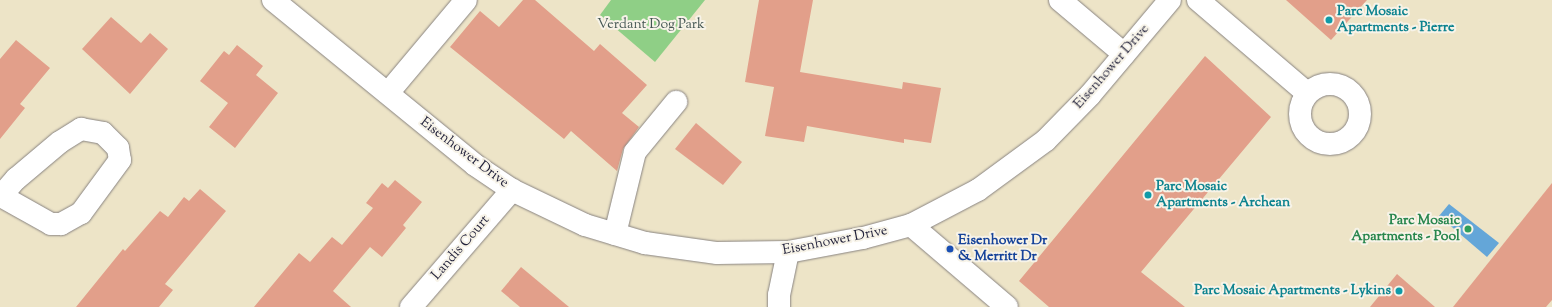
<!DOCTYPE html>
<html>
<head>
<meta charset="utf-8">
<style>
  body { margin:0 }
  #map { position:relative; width:1552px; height:307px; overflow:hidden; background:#ede4c7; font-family:"Sorts Mill Goudy",serif }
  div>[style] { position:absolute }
  .green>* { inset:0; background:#8fcf86 }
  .water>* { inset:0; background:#64a6d8 }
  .building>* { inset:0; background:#e29f8a }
  .roads { filter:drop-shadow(0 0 1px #888381) drop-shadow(0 0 1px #888381) }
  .minor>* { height:22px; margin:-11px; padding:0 11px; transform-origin:11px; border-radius:11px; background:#fff }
  .minor>.ring { margin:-11px; padding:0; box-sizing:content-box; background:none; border:22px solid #fff; border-radius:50% }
  .dots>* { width:11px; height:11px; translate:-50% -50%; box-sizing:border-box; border:2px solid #f7f3e8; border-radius:50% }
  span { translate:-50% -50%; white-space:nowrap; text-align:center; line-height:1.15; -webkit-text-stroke:4px #f7f3e8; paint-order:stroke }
  .culture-label { font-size:14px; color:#0d838f; font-weight:700 }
  .left { translate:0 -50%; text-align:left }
  .right { translate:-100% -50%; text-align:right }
  .park-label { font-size:14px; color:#435652 }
  .street-label { font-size:14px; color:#22223b }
  .leisure-label { font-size:14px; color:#27864d; font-weight:700 }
  .transit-label { font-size:14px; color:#164399; font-weight:700 }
</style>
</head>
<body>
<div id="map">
  <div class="green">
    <i style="clip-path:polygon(611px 0,705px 0,655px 62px,600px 15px)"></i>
  </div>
  <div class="water">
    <i style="clip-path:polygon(1449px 204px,1499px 243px,1487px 257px,1439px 216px)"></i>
  </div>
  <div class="building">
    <i style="clip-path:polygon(523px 0,535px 0,594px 51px,600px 44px,647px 85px,622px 113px,639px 127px,623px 149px,617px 171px,571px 131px,564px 139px,450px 47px,480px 11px,499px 27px)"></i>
    <i style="clip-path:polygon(759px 0,813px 0,800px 72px,902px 89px,903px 82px,941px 88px,931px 143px,904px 139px,904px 143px,807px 126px,804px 142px,765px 136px,774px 87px,745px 82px)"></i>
    <i style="clip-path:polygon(1286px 0,1367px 0,1331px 40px)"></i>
    <i style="clip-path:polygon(111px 17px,141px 43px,150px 33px,168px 49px,130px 94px,82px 49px)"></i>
    <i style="clip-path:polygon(16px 40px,50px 68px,20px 104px,25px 108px,0 139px,0 59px)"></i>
    <i style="clip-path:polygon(237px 45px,263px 66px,256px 75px,278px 93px,235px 148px,209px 127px,228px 103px,200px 81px,224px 51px,229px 55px)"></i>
    <i style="clip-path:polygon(1205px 56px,1271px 117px,1141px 272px,1185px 307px,1049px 307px,1019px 281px)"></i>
    <i style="clip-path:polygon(696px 123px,742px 162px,723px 185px,675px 149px)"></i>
    <i style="clip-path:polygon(395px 180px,422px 202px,403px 225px,406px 228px,382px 257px,370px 247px,333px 291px,351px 307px,254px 307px,299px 253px,310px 262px,332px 237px,342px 245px,373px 208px,366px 203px,382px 183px,388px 188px)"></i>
    <i style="clip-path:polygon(1552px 183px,1552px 300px,1546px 307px,1453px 307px)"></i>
    <i style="clip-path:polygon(200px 189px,226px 211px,165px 284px,173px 290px,159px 307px,76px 307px,123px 249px,125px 251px,160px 211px,168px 217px,184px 197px,189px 201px)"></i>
    <i style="clip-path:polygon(521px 267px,569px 307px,520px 307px,501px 291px)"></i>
    <i style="clip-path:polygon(1397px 274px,1435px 307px,1370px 307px)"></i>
  </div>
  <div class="roads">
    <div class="minor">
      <i style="left:273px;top:0;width:261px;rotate:39.2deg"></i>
      <i style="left:475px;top:165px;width:45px;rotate:34deg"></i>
      <i style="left:512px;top:190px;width:81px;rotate:25.6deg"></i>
      <i style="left:585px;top:225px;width:63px;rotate:16.7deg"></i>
      <i style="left:645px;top:243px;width:73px;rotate:7.9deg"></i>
      <i style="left:717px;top:253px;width:71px;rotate:-0.8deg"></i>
      <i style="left:788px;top:252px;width:76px;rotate:-10.6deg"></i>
      <i style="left:863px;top:238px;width:50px;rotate:-15.2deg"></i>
      <i style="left:911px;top:225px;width:76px;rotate:-27.6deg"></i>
      <i style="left:978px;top:190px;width:84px;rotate:-36.3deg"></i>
      <i style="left:1046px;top:140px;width:63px;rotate:-45.6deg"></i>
      <i style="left:1090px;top:95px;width:124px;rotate:-49.9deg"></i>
      <i style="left:1060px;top:0;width:84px;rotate:40.2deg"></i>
      <i style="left:1198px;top:0;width:143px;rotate:40.5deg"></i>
      <i class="ring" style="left:1300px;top:84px;width:38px;height:38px"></i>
      <i style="left:388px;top:93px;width:121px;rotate:-50deg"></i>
      <i style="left:81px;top:129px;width:22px;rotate:10deg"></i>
      <i style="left:103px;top:133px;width:21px;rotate:45deg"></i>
      <i style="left:118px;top:148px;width:12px;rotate:81deg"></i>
      <i style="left:120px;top:160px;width:66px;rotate:126.3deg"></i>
      <i style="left:81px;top:213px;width:23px;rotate:151deg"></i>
      <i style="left:61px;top:224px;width:10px;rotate:180deg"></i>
      <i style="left:51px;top:224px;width:57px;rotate:-150.8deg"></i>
      <i style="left:1px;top:196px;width:23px;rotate:-49deg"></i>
      <i style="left:16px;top:179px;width:57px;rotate:-40.1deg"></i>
      <i style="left:60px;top:142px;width:25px;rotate:-32deg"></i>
      <i style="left:911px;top:225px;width:126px;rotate:40.5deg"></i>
      <i style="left:615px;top:234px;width:84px;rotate:-76.3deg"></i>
      <i style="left:635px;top:152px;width:65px;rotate:-50.6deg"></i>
      <i style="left:411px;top:307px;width:155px;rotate:-49.2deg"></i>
      <i style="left:779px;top:307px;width:12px;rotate:-90deg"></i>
      <i style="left:779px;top:295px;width:44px;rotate:-78.2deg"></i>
    </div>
  </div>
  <div class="dots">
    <i style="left:1329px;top:20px;background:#0f9aa8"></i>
    <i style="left:1148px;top:195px;background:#0f9aa8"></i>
    <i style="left:1468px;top:229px;background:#2e9e5b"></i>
    <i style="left:950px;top:249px;background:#1a4fb4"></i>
    <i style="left:1399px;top:291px;background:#0f9aa8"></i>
  </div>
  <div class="culture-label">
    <span class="left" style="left:1337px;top:20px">Parc Mosaic<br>Apartments - Pierre</span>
    <span class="left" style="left:1156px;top:195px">Parc Mosaic<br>Apartments - Archean</span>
    <span class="right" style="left:1391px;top:291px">Parc Mosaic Apartments - Lykins</span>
  </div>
  <div class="park-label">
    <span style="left:651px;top:25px">Verdant Dog Park</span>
  </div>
  <div class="street-label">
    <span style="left:1112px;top:67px;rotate:-49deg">Eisenhower Drive</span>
    <span style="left:464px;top:153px;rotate:37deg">Eisenhower Drive</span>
    <span style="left:835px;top:241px;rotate:-11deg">Eisenhower Drive</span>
    <span style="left:461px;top:248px;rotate:-49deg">Landis Court</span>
  </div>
  <div class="leisure-label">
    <span class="right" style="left:1460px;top:229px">Parc Mosaic<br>Apartments - Pool</span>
  </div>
  <div class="transit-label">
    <span class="left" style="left:958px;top:249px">Eisenhower Dr<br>&amp; Merritt Dr</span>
  </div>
</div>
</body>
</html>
